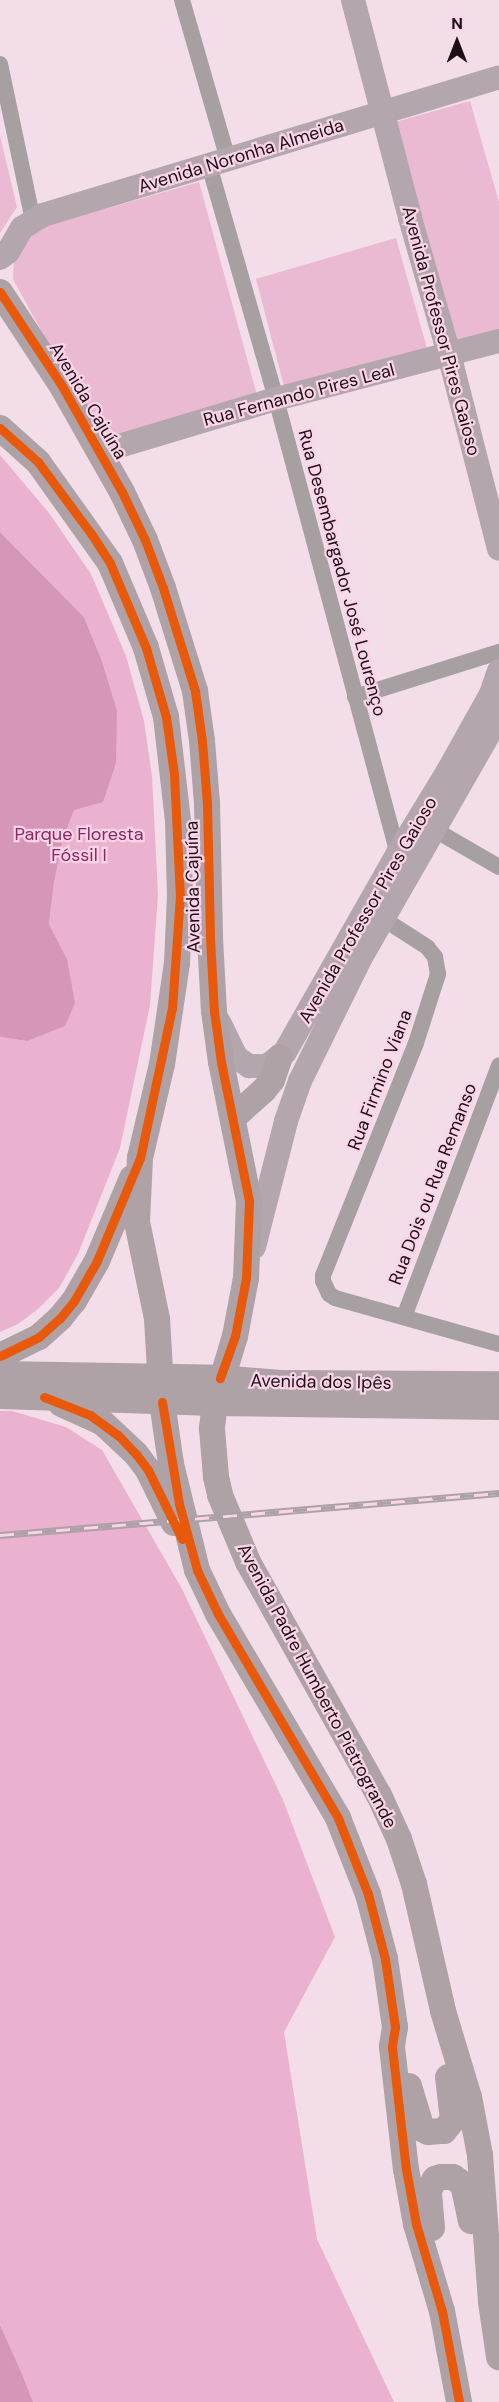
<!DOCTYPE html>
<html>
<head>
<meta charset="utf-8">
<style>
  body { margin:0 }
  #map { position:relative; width:499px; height:2402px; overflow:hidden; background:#f3dde8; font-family:"DM Sans",sans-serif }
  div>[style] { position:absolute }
  .green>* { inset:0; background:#eab9d2 }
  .forest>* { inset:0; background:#eab2cf }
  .water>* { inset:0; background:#d696b8 }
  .street>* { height:16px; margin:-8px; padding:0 8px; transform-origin:8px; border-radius:8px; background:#a7a0a3 }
  .secondary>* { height:24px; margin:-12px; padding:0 12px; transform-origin:12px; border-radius:12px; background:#b3a7ad }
  .primary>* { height:26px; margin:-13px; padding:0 13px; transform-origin:13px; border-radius:13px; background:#aea2a7 }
  .rail>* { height:7px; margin-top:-3.5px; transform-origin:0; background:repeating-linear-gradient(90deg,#fcd4e7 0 14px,#aca1a7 0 28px); box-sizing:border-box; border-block:2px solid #aca1a7 }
  .cycleway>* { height:9px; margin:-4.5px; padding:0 4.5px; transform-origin:4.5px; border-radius:4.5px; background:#e8590c }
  span { translate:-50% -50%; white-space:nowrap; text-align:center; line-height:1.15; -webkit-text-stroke:4.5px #fcd4e7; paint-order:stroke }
  .street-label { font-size:18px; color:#1b0e15 }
  .park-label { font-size:18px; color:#8a2863 }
  .north { position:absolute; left:427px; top:12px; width:60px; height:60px; -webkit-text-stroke:4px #fcd4e7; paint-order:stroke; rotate:0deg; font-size:16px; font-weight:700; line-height:24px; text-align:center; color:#1b0e15 }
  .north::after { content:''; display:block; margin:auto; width:21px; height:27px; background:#1b0e15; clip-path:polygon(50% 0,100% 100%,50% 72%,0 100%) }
</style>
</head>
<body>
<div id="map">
  <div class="green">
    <i style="clip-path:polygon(470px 101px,499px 202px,499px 332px,457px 344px,395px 122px)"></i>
    <i style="clip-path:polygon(0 136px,17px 207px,0 233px)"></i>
    <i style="clip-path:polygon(199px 182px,258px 399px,101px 440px,13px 279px,14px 257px,28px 231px)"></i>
    <i style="clip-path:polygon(396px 238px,428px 352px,285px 390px,256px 279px)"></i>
  </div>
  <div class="forest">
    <i style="clip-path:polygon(0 455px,49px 513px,91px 574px,126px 656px,144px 721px,152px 776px,158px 895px,150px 1005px,120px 1148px,78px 1254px,59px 1288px,38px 1309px,18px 1324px,0 1332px,0 1037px,27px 1041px,67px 959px,49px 924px,54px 883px,63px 839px,74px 809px,117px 710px,102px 661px,84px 617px,0 532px)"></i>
    <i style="clip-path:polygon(0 1411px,12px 1411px,66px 1427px,102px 1450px,182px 1589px,283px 1800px,335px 1937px,284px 2032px,317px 2239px,394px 2402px,33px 2402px,0 2325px)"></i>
  </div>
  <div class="water">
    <i style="clip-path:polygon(0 532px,84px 617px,102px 661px,117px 710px,116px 763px,103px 802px,74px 810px,63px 839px,54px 883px,49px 924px,67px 959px,75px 1003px,65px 1026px,27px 1041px,0 1037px)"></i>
    <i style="clip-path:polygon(0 2325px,21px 2372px,33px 2402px,0 2402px)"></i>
  </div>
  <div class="street">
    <i style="left:182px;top:0;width:166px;rotate:73.9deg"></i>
    <i style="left:0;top:64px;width:159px;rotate:78.1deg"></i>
    <i style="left:209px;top:165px;width:243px;rotate:74deg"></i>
    <i style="left:276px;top:399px;width:470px;rotate:75deg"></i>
    <i style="left:355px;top:697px;width:151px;rotate:-17.4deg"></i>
    <i style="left:435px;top:830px;width:74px;rotate:30deg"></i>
    <i style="left:382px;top:918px;width:54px;rotate:32.8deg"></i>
    <i style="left:427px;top:947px;width:13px;rotate:51deg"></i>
    <i style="left:435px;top:957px;width:17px;rotate:80deg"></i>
    <i style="left:438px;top:974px;width:72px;rotate:107.7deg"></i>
    <i style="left:416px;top:1043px;width:250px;rotate:111.8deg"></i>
    <i style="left:323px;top:1275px;width:6px;rotate:90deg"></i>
    <i style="left:323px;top:1281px;width:14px;rotate:65deg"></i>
    <i style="left:329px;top:1294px;width:7px;rotate:34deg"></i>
    <i style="left:335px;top:1298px;width:170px;rotate:15.7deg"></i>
    <i style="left:404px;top:1317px;width:269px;rotate:-69.3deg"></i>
  </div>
  <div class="secondary">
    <i style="left:353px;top:0;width:225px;rotate:75.3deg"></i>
    <i style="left:410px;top:218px;width:141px;rotate:74deg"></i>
    <i style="left:449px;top:354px;width:201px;rotate:75.6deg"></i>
    <i style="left:0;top:258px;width:10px;rotate:-37deg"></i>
    <i style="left:8px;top:252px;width:28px;rotate:-60deg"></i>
    <i style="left:22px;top:228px;width:25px;rotate:-32deg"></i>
    <i style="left:43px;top:215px;width:476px;rotate:-16.8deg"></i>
    <i style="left:99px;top:452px;width:185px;rotate:-16.7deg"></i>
    <i style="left:276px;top:399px;width:230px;rotate:-14.6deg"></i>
    <i style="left:219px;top:1022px;width:39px;rotate:64deg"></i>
    <i style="left:236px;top:1057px;width:16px;rotate:35deg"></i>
    <i style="left:249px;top:1066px;width:18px"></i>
    <i style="left:267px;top:1066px;width:23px;rotate:-38deg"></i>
    <i style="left:285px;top:1052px;width:229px;rotate:-60.4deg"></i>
    <i style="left:398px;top:853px;width:96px;rotate:-58.6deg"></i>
    <i style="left:448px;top:771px;width:88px;rotate:-60.8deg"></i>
    <i style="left:491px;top:694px;width:24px;rotate:-71deg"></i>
    <i style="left:254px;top:1247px;width:130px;rotate:-75.7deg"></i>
    <i style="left:286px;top:1121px;width:42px;rotate:-70.7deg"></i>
    <i style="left:300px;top:1081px;width:136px;rotate:-63.8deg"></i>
    <i style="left:360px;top:959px;width:280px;rotate:-60.2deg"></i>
  </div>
  <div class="primary">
    <i style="left:0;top:292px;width:113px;rotate:56.6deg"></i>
    <i style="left:62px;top:386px;width:122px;rotate:60.5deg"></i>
    <i style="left:122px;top:492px;width:53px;rotate:64.4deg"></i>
    <i style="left:145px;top:540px;width:51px;rotate:69.4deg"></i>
    <i style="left:163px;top:588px;width:108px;rotate:72.7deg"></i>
    <i style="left:195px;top:691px;width:50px;rotate:82deg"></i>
    <i style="left:202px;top:741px;width:62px;rotate:85.4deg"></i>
    <i style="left:207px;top:803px;width:135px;rotate:88.7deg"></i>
    <i style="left:210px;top:938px;width:73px;rotate:86.9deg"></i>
    <i style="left:214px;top:1011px;width:51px;rotate:82.2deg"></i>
    <i style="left:221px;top:1062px;width:142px;rotate:78.6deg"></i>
    <i style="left:249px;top:1201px;width:77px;rotate:92.2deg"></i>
    <i style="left:246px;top:1278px;width:59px;rotate:100.7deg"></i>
    <i style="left:235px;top:1336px;width:70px;rotate:106.6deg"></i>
    <i style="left:215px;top:1403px;width:26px;rotate:97deg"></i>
    <i style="left:212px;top:1429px;width:48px;rotate:85.2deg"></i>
    <i style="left:216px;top:1477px;width:18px;rotate:77deg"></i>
    <i style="left:220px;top:1495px;width:73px;rotate:67.3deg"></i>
    <i style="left:248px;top:1562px;width:267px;rotate:60.7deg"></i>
    <i style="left:379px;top:1795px;width:48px;rotate:65.6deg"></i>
    <i style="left:399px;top:1839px;width:47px;rotate:71.6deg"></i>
    <i style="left:414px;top:1884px;width:130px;rotate:77.1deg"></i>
    <i style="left:443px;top:2011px;width:90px;rotate:73.2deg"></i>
    <i style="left:469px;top:2097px;width:59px;rotate:79.3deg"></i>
    <i style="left:480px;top:2155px;width:147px;rotate:85.7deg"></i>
    <i style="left:491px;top:2302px;width:56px;rotate:81.7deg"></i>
    <i style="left:0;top:428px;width:51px;rotate:41.8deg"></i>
    <i style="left:38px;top:462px;width:124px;rotate:54.5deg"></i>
    <i style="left:110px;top:563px;width:92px;rotate:67deg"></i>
    <i style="left:146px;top:648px;width:72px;rotate:73.8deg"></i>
    <i style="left:166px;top:717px;width:105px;rotate:83.4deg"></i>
    <i style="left:178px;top:821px;width:74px;rotate:88.5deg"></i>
    <i style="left:180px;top:895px;width:68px;rotate:92.5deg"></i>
    <i style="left:177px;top:963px;width:102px;rotate:98.4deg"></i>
    <i style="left:162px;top:1064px;width:97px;rotate:103.2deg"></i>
    <i style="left:140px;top:1158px;width:64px;rotate:92.7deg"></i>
    <i style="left:137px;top:1222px;width:99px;rotate:78.3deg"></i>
    <i style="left:157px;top:1319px;width:83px;rotate:86.6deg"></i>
    <i style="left:162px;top:1402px;width:63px;rotate:81.7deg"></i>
    <i style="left:171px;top:1464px;width:109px;rotate:76.2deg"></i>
    <i style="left:197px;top:1570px;width:49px;rotate:64.5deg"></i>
    <i style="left:218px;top:1614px;width:237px;rotate:59.5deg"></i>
    <i style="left:338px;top:1818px;width:82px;rotate:68.5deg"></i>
    <i style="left:368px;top:1894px;width:67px;rotate:75.3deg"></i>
    <i style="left:385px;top:1959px;width:69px;rotate:81.6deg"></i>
    <i style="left:395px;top:2027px;width:20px;rotate:99deg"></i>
    <i style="left:392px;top:2047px;width:123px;rotate:83.5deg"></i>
    <i style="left:406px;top:2169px;width:56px;rotate:79.7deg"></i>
    <i style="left:416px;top:2224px;width:91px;rotate:73.4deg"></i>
    <i style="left:442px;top:2311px;width:93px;rotate:79.4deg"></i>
    <i style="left:234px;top:1117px;width:40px;rotate:-42deg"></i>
    <i style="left:264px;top:1090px;width:13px;rotate:-51deg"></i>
    <i style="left:272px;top:1080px;width:24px;rotate:-71deg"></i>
    <i style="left:0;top:1356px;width:43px;rotate:-26deg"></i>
    <i style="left:39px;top:1337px;width:28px;rotate:-42deg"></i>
    <i style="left:60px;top:1318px;width:22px;rotate:-51deg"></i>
    <i style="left:74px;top:1301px;width:46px;rotate:-60.1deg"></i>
    <i style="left:97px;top:1261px;width:90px;rotate:-67.1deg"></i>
    <i style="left:0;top:1374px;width:220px;rotate:1deg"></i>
    <i style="left:220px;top:1378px;width:61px;rotate:4.7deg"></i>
    <i style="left:281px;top:1383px;width:218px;rotate:0.3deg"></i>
    <i style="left:0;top:1396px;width:215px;rotate:1.9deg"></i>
    <i style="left:215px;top:1403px;width:284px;rotate:0.8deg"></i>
    <i style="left:61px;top:1404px;width:46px;rotate:24.3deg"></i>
    <i style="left:103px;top:1423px;width:45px;rotate:43.2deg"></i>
    <i style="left:136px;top:1454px;width:20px;rotate:53deg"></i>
    <i style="left:148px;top:1470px;width:59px;rotate:63.9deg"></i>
    <i style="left:409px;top:2086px;width:45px;rotate:73.2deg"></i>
    <i style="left:422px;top:2129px;width:7px;rotate:27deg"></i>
    <i style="left:428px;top:2132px;width:16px;rotate:-4deg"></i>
    <i style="left:444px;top:2131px;width:14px;rotate:-51deg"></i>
    <i style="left:453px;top:2120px;width:43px;rotate:-96.6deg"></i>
    <i style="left:432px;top:2228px;width:38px;rotate:-95deg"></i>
    <i style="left:429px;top:2190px;width:13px;rotate:-61deg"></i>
    <i style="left:435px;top:2179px;width:6px;rotate:-18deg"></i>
    <i style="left:441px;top:2177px;width:12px"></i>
    <i style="left:453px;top:2177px;width:12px;rotate:35deg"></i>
    <i style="left:463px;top:2184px;width:38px;rotate:78deg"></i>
  </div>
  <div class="rail">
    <i style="left:0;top:1535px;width:501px;rotate:-4.81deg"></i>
  </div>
  <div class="cycleway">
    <i style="left:0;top:292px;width:113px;rotate:56.6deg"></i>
    <i style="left:62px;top:386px;width:122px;rotate:60.5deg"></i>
    <i style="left:122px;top:492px;width:53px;rotate:64.4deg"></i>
    <i style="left:145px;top:540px;width:51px;rotate:69.4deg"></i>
    <i style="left:163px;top:588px;width:108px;rotate:72.7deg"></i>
    <i style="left:195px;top:691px;width:50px;rotate:82deg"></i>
    <i style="left:202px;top:741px;width:62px;rotate:85.4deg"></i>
    <i style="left:207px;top:803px;width:135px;rotate:88.7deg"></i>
    <i style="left:210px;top:938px;width:73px;rotate:86.9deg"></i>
    <i style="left:214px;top:1011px;width:51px;rotate:82.2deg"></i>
    <i style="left:221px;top:1062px;width:142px;rotate:78.6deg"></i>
    <i style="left:249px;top:1201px;width:77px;rotate:92.2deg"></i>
    <i style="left:246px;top:1278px;width:59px;rotate:100.7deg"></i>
    <i style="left:235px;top:1336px;width:45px;rotate:109.7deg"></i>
    <i style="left:0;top:428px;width:51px;rotate:41.8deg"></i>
    <i style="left:38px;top:462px;width:91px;rotate:53.5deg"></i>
    <i style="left:92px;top:535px;width:33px;rotate:57deg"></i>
    <i style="left:110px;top:563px;width:92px;rotate:67deg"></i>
    <i style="left:146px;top:648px;width:72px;rotate:73.8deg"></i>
    <i style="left:166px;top:717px;width:58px;rotate:82deg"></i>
    <i style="left:174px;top:774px;width:121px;rotate:87.2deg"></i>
    <i style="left:180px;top:895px;width:113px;rotate:94deg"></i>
    <i style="left:172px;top:1008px;width:153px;rotate:102deg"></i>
    <i style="left:140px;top:1158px;width:112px;rotate:112.7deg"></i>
    <i style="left:97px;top:1261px;width:46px;rotate:119.9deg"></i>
    <i style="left:74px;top:1301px;width:22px;rotate:129deg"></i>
    <i style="left:60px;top:1318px;width:28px;rotate:138deg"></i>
    <i style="left:39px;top:1337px;width:43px;rotate:154deg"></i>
    <i style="left:44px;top:1397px;width:49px;rotate:21.4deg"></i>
    <i style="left:90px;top:1415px;width:34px;rotate:36deg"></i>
    <i style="left:118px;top:1435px;width:26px;rotate:47deg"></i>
    <i style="left:136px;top:1454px;width:20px;rotate:53deg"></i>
    <i style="left:148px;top:1470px;width:77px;rotate:63.8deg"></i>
    <i style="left:162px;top:1402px;width:103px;rotate:80.5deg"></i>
    <i style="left:179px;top:1504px;width:68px;rotate:74.7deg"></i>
    <i style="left:197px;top:1570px;width:49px;rotate:64.5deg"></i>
    <i style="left:218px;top:1614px;width:237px;rotate:59.5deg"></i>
    <i style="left:338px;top:1818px;width:82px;rotate:68.5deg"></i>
    <i style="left:368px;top:1894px;width:67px;rotate:75.3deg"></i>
    <i style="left:385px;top:1959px;width:69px;rotate:81.6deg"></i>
    <i style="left:395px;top:2027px;width:20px;rotate:99deg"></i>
    <i style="left:392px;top:2047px;width:123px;rotate:83.5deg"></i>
    <i style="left:406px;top:2169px;width:56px;rotate:79.7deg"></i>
    <i style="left:416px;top:2224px;width:91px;rotate:73.4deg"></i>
    <i style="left:442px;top:2311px;width:93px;rotate:79.4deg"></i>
  </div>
  <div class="street-label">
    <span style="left:241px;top:156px;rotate:-17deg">Avenida Noronha Almeida</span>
    <span style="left:441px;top:331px;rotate:75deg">Avenida Professor Pires Gaioso</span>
    <span style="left:299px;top:395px;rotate:-15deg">Rua Fernando Pires Leal</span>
    <span style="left:88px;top:401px;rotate:59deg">Avenida Cajuína</span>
    <span style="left:342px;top:573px;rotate:75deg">Rua Desembargador José Lourenço</span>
    <span style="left:193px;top:887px;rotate:-91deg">Avenida Cajuína</span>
    <span style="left:368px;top:910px;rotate:-60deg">Avenida Professor Pires Gaioso</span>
    <span style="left:380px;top:1080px;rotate:-69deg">Rua Firmino Viana</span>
    <span style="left:433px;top:1184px;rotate:-69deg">Rua Dois ou Rua Remanso</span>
    <span style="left:321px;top:1382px;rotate:1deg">Avenida dos Ipês</span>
    <span style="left:317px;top:1686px;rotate:62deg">Avenida Padre Humberto Pietrogrande</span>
  </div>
  <div class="park-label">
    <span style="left:79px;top:845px">Parque Floresta<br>Fóssil I</span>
  </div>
  <div class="north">N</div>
</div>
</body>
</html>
